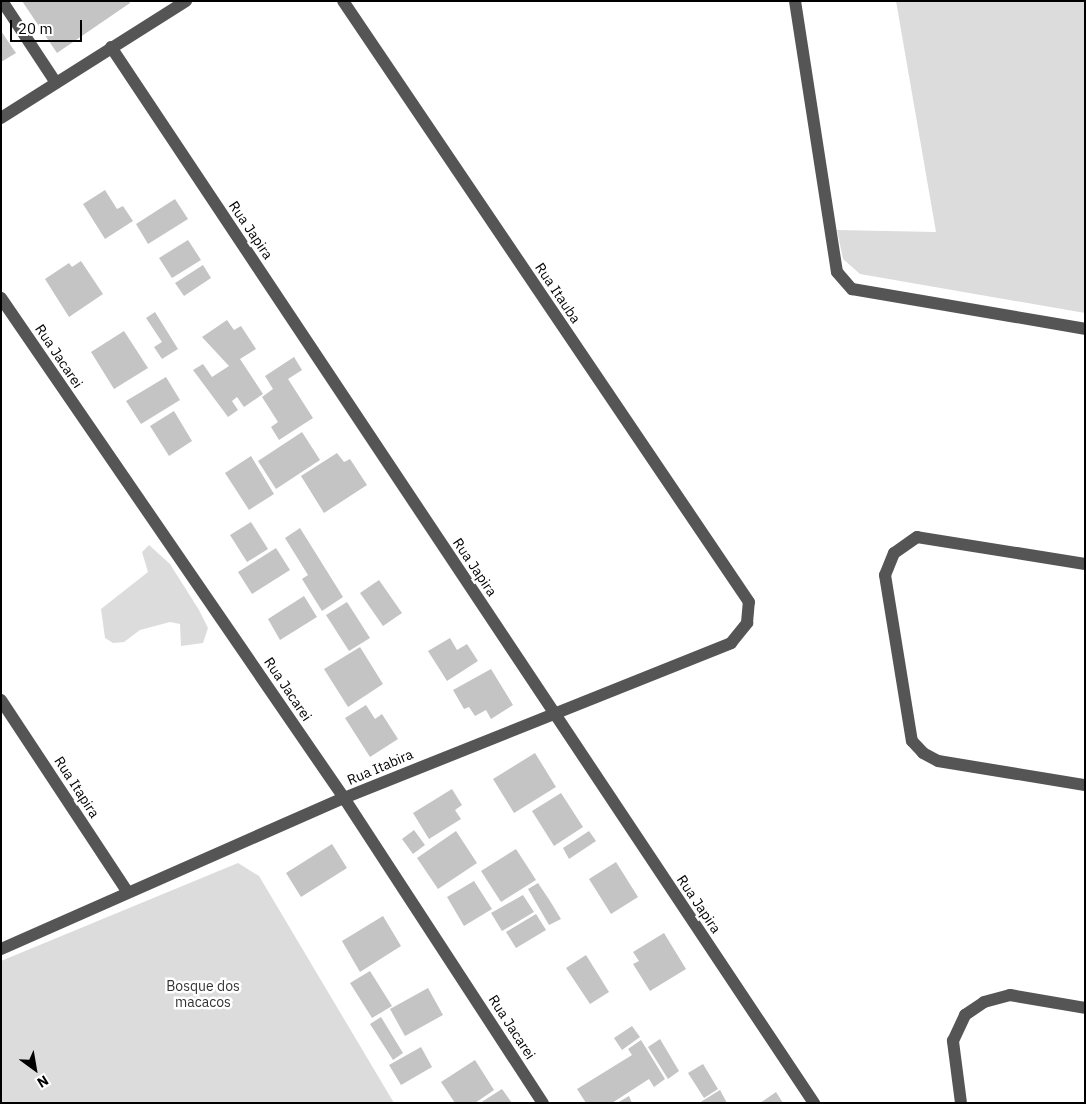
<!DOCTYPE html>
<html>
<head>
<meta charset="utf-8">
<style>
  body { margin:0 }
  #map { position:relative; width:1086px; height:1104px; overflow:hidden; background:#fff; font-family:"IBM Plex Sans",sans-serif }
  div>[style] { position:absolute }
  .green>* { inset:0; background:#dcdcdc }
  .building>* { inset:0; background:#c4c4c4 }
  .minor>* { height:12px; margin:-6px; padding:0 6px; transform-origin:6px; border-radius:6px; background:#555 }
  span { translate:-50% -50%; white-space:nowrap; text-align:center; line-height:1.15; -webkit-text-stroke:5px #fff; paint-order:stroke }
  .street-label { font-size:14px; color:#000 }
  .park-label { font-size:14px; color:#333 }
  .frame { position:absolute; inset:0; border:2px solid #000; pointer-events:none }
  .north { position:absolute; left:10px; top:1044px; width:50px; height:50px; -webkit-text-stroke:4px #fff; paint-order:stroke; rotate:148deg; font-size:14px; font-weight:700; line-height:20px; text-align:center; color:#000 }
  .north::after { content:''; display:block; margin:auto; width:18px; height:22px; background:#000; clip-path:polygon(50% 0,100% 100%,50% 72%,0 100%) }
  .scale { position:absolute; left:10px; top:20px; width:72px; height:22px; box-sizing:border-box; border:2px solid #000; border-top:0; padding-left:6px; font-size:15px; line-height:18px; white-space:nowrap; color:#000; -webkit-text-stroke:4px #fff; paint-order:stroke }
</style>
</head>
<body>
<div id="map">
  <div class="green">
    <i style="clip-path:polygon(896px 1px,1085px 1px,1085px 313px,860px 274px,843px 259px,837px 230px,936px 232px)"></i>
    <i style="clip-path:polygon(149px 545px,170px 564px,199px 610px,208px 628px,203px 643px,181px 646px,180px 624px,170px 622px,140px 630px,124px 642px,113px 643px,105px 638px,101px 609px,148px 572px,142px 552px)"></i>
    <i style="clip-path:polygon(238px 863px,259px 876px,394px 1103px,1px 1103px,1px 961px)"></i>
  </div>
  <div class="building">
    <i style="clip-path:polygon(22px 1px,129px 1px,130px 3px,57px 53px)"></i>
    <i style="clip-path:polygon(1px 31px,16px 53px,1px 62px)"></i>
    <i style="clip-path:polygon(105px 190px,117px 209px,123px 206px,133px 221px,105px 239px,83px 204px)"></i>
    <i style="clip-path:polygon(175px 199px,188px 219px,148px 244px,136px 224px)"></i>
    <i style="clip-path:polygon(188px 240px,201px 260px,172px 278px,159px 258px)"></i>
    <i style="clip-path:polygon(81px 261px,103px 294px,69px 317px,45px 279px,69px 263px,72px 267px)"></i>
    <i style="clip-path:polygon(203px 265px,211px 278px,184px 296px,175px 283px)"></i>
    <i style="clip-path:polygon(155px 312px,178px 349px,162px 359px,154px 347px,162px 342px,146px 318px)"></i>
    <i style="clip-path:polygon(227px 320px,234px 330px,241px 326px,256px 349px,240px 359px,263px 394px,244px 407px,237px 397px,232px 401px,238px 410px,228px 417px,193px 370px,203px 364px,212px 377px,229px 366px,202px 337px)"></i>
    <i style="clip-path:polygon(124px 331px,148px 368px,114px 389px,91px 352px)"></i>
    <i style="clip-path:polygon(294px 357px,302px 370px,288px 379px,313px 418px,279px 440px,271px 427px,278px 422px,262px 397px,273px 389px,265px 376px)"></i>
    <i style="clip-path:polygon(166px 377px,180px 400px,141px 424px,126px 401px)"></i>
    <i style="clip-path:polygon(174px 411px,192px 441px,169px 456px,150px 426px)"></i>
    <i style="clip-path:polygon(302px 432px,320px 460px,276px 489px,258px 461px)"></i>
    <i style="clip-path:polygon(337px 453px,344px 462px,350px 459px,367px 485px,324px 513px,301px 476px)"></i>
    <i style="clip-path:polygon(251px 456px,274px 494px,249px 510px,225px 473px)"></i>
    <i style="clip-path:polygon(251px 522px,268px 549px,247px 562px,230px 535px)"></i>
    <i style="clip-path:polygon(300px 528px,343px 597px,322px 611px,302px 579px,308px 575px,285px 538px)"></i>
    <i style="clip-path:polygon(276px 548px,290px 570px,252px 594px,238px 572px)"></i>
    <i style="clip-path:polygon(379px 580px,402px 613px,383px 626px,360px 593px)"></i>
    <i style="clip-path:polygon(304px 596px,317px 617px,280px 640px,268px 619px)"></i>
    <i style="clip-path:polygon(347px 602px,370px 638px,349px 651px,326px 615px)"></i>
    <i style="clip-path:polygon(450px 638px,457px 650px,467px 644px,478px 661px,447px 681px,428px 651px)"></i>
    <i style="clip-path:polygon(360px 647px,383px 684px,348px 707px,324px 669px)"></i>
    <i style="clip-path:polygon(491px 669px,513px 705px,491px 719px,486px 710px,475px 716px,469px 707px,464px 709px,453px 690px)"></i>
    <i style="clip-path:polygon(366px 705px,375px 719px,382px 714px,398px 739px,370px 757px,345px 718px)"></i>
    <i style="clip-path:polygon(535px 753px,556px 787px,514px 813px,493px 779px)"></i>
    <i style="clip-path:polygon(452px 789px,462px 805px,455px 810px,461px 819px,429px 839px,413px 813px)"></i>
    <i style="clip-path:polygon(561px 793px,583px 827px,554px 846px,532px 811px)"></i>
    <i style="clip-path:polygon(414px 830px,425px 845px,413px 854px,402px 839px)"></i>
    <i style="clip-path:polygon(456px 831px,477px 863px,438px 889px,417px 858px)"></i>
    <i style="clip-path:polygon(589px 831px,596px 841px,569px 859px,563px 848px)"></i>
    <i style="clip-path:polygon(332px 844px,347px 868px,301px 897px,286px 873px)"></i>
    <i style="clip-path:polygon(516px 849px,536px 880px,501px 902px,481px 871px)"></i>
    <i style="clip-path:polygon(616px 862px,638px 897px,611px 914px,589px 879px)"></i>
    <i style="clip-path:polygon(474px 881px,492px 909px,464px 926px,447px 897px)"></i>
    <i style="clip-path:polygon(538px 883px,550px 901px,544px 905px,550px 901px,561px 919px,549px 925px,528px 889px)"></i>
    <i style="clip-path:polygon(523px 895px,534px 912px,502px 931px,491px 913px)"></i>
    <i style="clip-path:polygon(536px 914px,546px 930px,516px 948px,506px 932px)"></i>
    <i style="clip-path:polygon(383px 916px,401px 946px,360px 972px,342px 941px)"></i>
    <i style="clip-path:polygon(664px 933px,686px 969px,650px 991px,633px 964px,639px 961px,633px 952px)"></i>
    <i style="clip-path:polygon(586px 955px,609px 992px,590px 1004px,566px 968px)"></i>
    <i style="clip-path:polygon(370px 971px,392px 1006px,372px 1018px,350px 983px)"></i>
    <i style="clip-path:polygon(428px 988px,443px 1015px,405px 1036px,390px 1009px)"></i>
    <i style="clip-path:polygon(381px 1017px,403px 1053px,393px 1060px,370px 1024px)"></i>
    <i style="clip-path:polygon(632px 1026px,640px 1037px,622px 1050px,614px 1038px)"></i>
    <i style="clip-path:polygon(660px 1039px,679px 1071px,668px 1079px,648px 1047px)"></i>
    <i style="clip-path:polygon(641px 1040px,665px 1079px,654px 1087px,649px 1079px,612px 1103px,586px 1103px,577px 1089px,632px 1055px,628px 1049px)"></i>
    <i style="clip-path:polygon(421px 1047px,432px 1067px,401px 1085px,389px 1065px)"></i>
    <i style="clip-path:polygon(475px 1060px,494px 1090px,475px 1103px,455px 1103px,441px 1082px)"></i>
    <i style="clip-path:polygon(703px 1064px,718px 1089px,704px 1098px,688px 1073px)"></i>
    <i style="clip-path:polygon(502px 1089px,512px 1103px,480px 1103px)"></i>
    <i style="clip-path:polygon(720px 1090px,727px 1103px,699px 1103px)"></i>
    <i style="clip-path:polygon(776px 1092px,783px 1103px,760px 1103px)"></i>
    <i style="clip-path:polygon(629px 1096px,632px 1103px,617px 1103px)"></i>
  </div>
  <div class="minor">
    <i style="left:2px;top:1px;width:98px;rotate:56.6deg"></i>
    <i style="left:795px;top:1px;width:274px;rotate:81.2deg"></i>
    <i style="left:837px;top:272px;width:23px;rotate:49deg"></i>
    <i style="left:852px;top:289px;width:236px;rotate:9.7deg"></i>
    <i style="left:111px;top:47px;width:1269px;rotate:56.35deg"></i>
    <i style="left:1px;top:118px;width:219px;rotate:-32.3deg"></i>
    <i style="left:1px;top:298px;width:606px;rotate:55.55deg"></i>
    <i style="left:344px;top:798px;width:364px;rotate:56.9deg"></i>
    <i style="left:1085px;top:564px;width:170px;rotate:-170.9deg"></i>
    <i style="left:917px;top:537px;width:28px;rotate:145deg"></i>
    <i style="left:894px;top:553px;width:24px;rotate:112deg"></i>
    <i style="left:885px;top:575px;width:168px;rotate:80.8deg"></i>
    <i style="left:912px;top:741px;width:16px;rotate:47deg"></i>
    <i style="left:923px;top:753px;width:17px;rotate:28deg"></i>
    <i style="left:938px;top:761px;width:149px;rotate:9.3deg"></i>
    <i style="left:1px;top:700px;width:229px;rotate:56.6deg"></i>
    <i style="left:1px;top:949px;width:375px;rotate:-23.8deg"></i>
    <i style="left:344px;top:798px;width:417px;rotate:-21.8deg"></i>
    <i style="left:731px;top:643px;width:26px;rotate:-51deg"></i>
    <i style="left:747px;top:623px;width:21px;rotate:-85deg"></i>
    <i style="left:749px;top:602px;width:725px;rotate:-124.04deg"></i>
    <i style="left:961px;top:1103px;width:63px;rotate:-97.4deg"></i>
    <i style="left:953px;top:1041px;width:29px;rotate:-65deg"></i>
    <i style="left:965px;top:1015px;width:23px;rotate:-34deg"></i>
    <i style="left:984px;top:1002px;width:27px;rotate:-15deg"></i>
    <i style="left:1010px;top:995px;width:76px;rotate:9.8deg"></i>
  </div>
  <div class="street-label">
    <span style="left:251px;top:230px;rotate:56deg">Rua Japira</span>
    <span style="left:558px;top:293px;rotate:56deg">Rua Itauba</span>
    <span style="left:59px;top:356px;rotate:56deg">Rua Jacarei</span>
    <span style="left:475px;top:567px;rotate:56deg">Rua Japira</span>
    <span style="left:288px;top:689px;rotate:56deg">Rua Jacarei</span>
    <span style="left:380px;top:767px;rotate:-23deg">Rua Itabira</span>
    <span style="left:77px;top:787px;rotate:57deg">Rua Itapira</span>
    <span style="left:699px;top:904px;rotate:56deg">Rua Japira</span>
    <span style="left:512px;top:1027px;rotate:57deg">Rua Jacarei</span>
  </div>
  <div class="park-label">
    <span style="left:203px;top:994px">Bosque dos<br>macacos</span>
  </div>
  <div class="frame"></div>
  <div class="north">N</div>
  <div class="scale">20 m</div>
</div>
</body>
</html>
